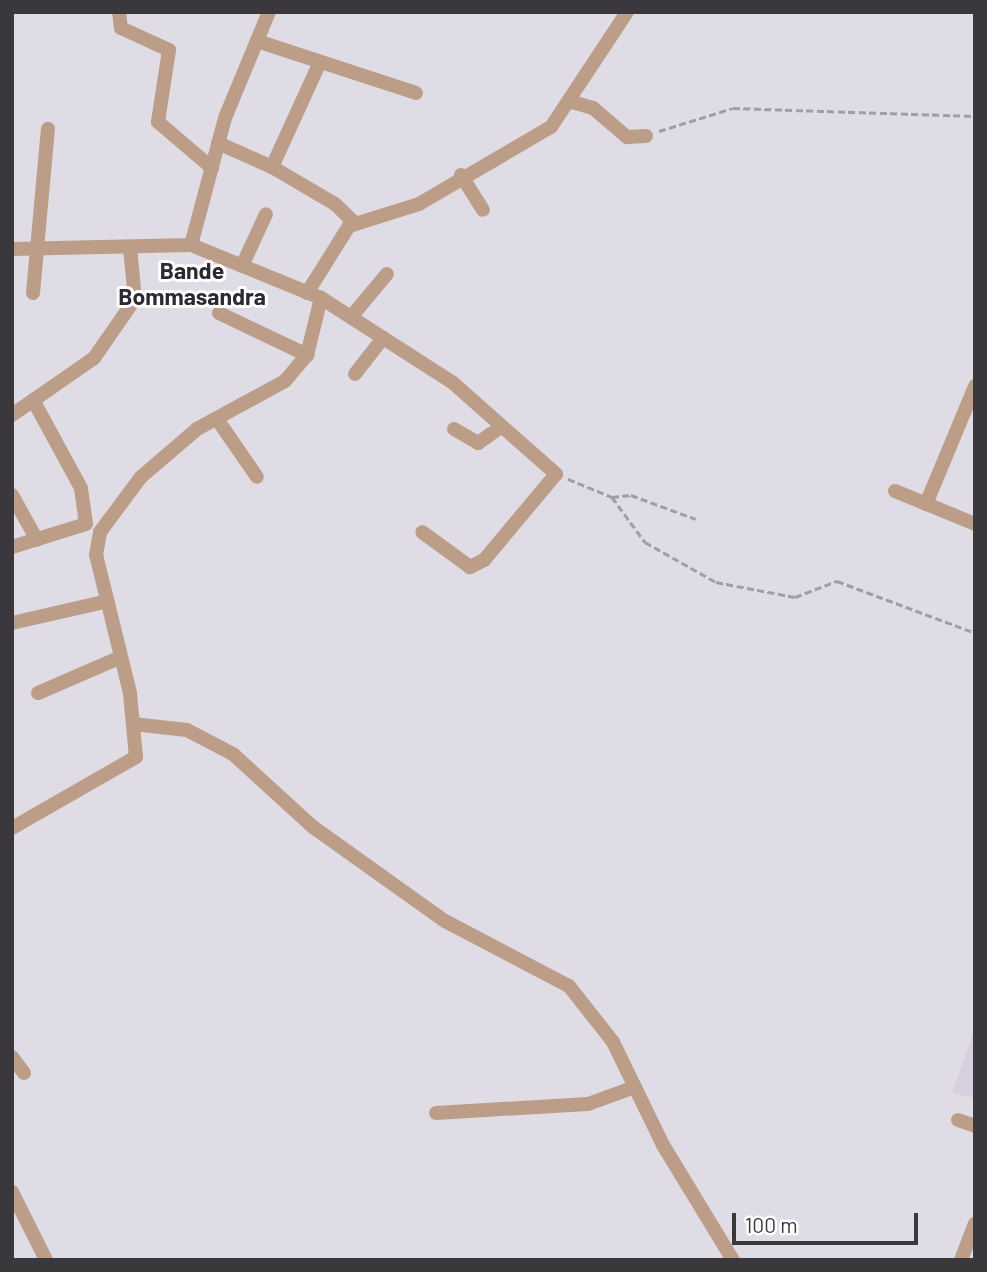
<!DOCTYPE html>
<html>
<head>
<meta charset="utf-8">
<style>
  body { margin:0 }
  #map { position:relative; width:987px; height:1272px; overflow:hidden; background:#e0dce6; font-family:Barlow,sans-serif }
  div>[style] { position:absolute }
  .built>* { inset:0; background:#d7d0e1 }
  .path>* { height:2.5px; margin-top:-1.25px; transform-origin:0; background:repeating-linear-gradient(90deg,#a09da4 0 7px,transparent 0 10.5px) }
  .minor>* { height:14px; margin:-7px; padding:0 7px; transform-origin:7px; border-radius:7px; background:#bc9d88 }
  span { translate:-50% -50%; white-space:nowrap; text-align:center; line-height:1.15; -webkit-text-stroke:6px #fff; paint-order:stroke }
  .quarter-label { font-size:23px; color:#2c2931; font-weight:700 }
  .frame { position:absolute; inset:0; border:14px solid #3a383c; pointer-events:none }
  .scale { position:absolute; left:732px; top:1213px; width:186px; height:32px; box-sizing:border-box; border:4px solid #3a383c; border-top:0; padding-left:9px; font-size:21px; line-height:24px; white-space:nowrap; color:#3a383c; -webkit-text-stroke:5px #fff; paint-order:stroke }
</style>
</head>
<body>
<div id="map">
  <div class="built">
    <i style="clip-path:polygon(975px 1028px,975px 1098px,952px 1093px)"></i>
  </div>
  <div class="path">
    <i style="left:659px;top:131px;width:77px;rotate:-17.3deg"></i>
    <i style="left:733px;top:108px;width:242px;rotate:1.9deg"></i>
    <i style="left:568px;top:479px;width:48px;rotate:22.2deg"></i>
    <i style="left:612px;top:497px;width:56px;rotate:53.7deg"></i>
    <i style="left:645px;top:542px;width:81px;rotate:29.4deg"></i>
    <i style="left:716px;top:582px;width:80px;rotate:10.8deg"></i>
    <i style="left:795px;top:597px;width:45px;rotate:-20.9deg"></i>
    <i style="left:837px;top:581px;width:147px;rotate:20.6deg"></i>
    <i style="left:612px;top:497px;width:19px;rotate:-6deg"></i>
    <i style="left:631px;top:495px;width:69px;rotate:20.3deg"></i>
  </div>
  <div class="minor">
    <i style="left:119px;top:12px;width:16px;rotate:83deg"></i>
    <i style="left:121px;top:28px;width:53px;rotate:24.6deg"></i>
    <i style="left:169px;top:50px;width:73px;rotate:98.7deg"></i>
    <i style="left:158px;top:122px;width:71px;rotate:40.4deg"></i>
    <i style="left:260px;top:42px;width:164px;rotate:18.1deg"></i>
    <i style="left:572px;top:102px;width:22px;rotate:16deg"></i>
    <i style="left:593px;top:108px;width:45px;rotate:40.5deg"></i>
    <i style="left:627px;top:137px;width:19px;rotate:-3deg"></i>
    <i style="left:218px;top:143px;width:59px;rotate:24deg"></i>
    <i style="left:272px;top:167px;width:73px;rotate:30.4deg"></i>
    <i style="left:335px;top:204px;width:29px;rotate:44deg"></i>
    <i style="left:272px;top:167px;width:115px;rotate:-65.4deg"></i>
    <i style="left:461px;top:175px;width:41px;rotate:57.8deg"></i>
    <i style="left:12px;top:249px;width:179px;rotate:-1.3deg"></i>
    <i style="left:242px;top:266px;width:57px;rotate:-65.2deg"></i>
    <i style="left:33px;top:293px;width:165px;rotate:-84.8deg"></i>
    <i style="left:307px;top:293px;width:79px;rotate:-57.9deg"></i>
    <i style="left:349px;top:226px;width:73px;rotate:-17.4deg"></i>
    <i style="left:419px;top:204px;width:153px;rotate:-30.3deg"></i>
    <i style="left:551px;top:127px;width:138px;rotate:-56.5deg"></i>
    <i style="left:321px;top:298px;width:156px;rotate:32.7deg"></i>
    <i style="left:452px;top:382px;width:139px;rotate:41.5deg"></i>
    <i style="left:556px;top:474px;width:112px;rotate:129.9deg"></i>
    <i style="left:484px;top:560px;width:16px;rotate:153deg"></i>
    <i style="left:470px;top:567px;width:59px;rotate:-143.9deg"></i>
    <i style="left:219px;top:313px;width:98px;rotate:25.5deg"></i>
    <i style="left:351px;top:317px;width:56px;rotate:-50.1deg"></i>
    <i style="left:355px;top:374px;width:46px;rotate:-52.1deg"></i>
    <i style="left:12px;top:415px;width:100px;rotate:-34.8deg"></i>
    <i style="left:94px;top:358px;width:72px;rotate:-55.2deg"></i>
    <i style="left:135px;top:299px;width:51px;rotate:-95.6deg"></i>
    <i style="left:217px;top:419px;width:70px;rotate:55.4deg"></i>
    <i style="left:454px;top:429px;width:28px;rotate:30deg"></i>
    <i style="left:478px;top:443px;width:29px;rotate:-35deg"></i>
    <i style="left:895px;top:491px;width:87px;rotate:22.4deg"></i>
    <i style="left:12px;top:495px;width:51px;rotate:60.9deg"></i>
    <i style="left:926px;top:504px;width:128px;rotate:-67.4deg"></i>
    <i style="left:12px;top:547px;width:77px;rotate:-17.3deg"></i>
    <i style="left:86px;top:524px;width:36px;rotate:-98deg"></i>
    <i style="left:81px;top:488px;width:100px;rotate:-118.6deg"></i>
    <i style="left:12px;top:623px;width:98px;rotate:-12.9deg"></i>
    <i style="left:38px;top:693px;width:90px;rotate:-23.4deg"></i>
    <i style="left:133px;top:724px;width:54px;rotate:6.3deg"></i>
    <i style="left:187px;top:730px;width:52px;rotate:27.6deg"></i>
    <i style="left:233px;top:754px;width:108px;rotate:42.4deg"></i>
    <i style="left:313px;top:827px;width:162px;rotate:35.5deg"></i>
    <i style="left:445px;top:921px;width:140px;rotate:27.7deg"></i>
    <i style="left:569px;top:986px;width:71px;rotate:51.8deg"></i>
    <i style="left:613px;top:1042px;width:114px;rotate:64.1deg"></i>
    <i style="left:663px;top:1145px;width:135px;rotate:58.7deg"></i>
    <i style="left:12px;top:828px;width:143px;rotate:-29.8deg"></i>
    <i style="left:136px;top:757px;width:64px;rotate:-95.4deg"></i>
    <i style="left:130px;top:693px;width:142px;rotate:-103.8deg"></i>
    <i style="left:96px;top:555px;width:23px;rotate:-80deg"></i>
    <i style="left:100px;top:532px;width:69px;rotate:-53.3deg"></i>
    <i style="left:141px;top:477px;width:74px;rotate:-40.6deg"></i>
    <i style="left:197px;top:429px;width:100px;rotate:-28.6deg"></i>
    <i style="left:285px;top:381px;width:34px;rotate:-50deg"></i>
    <i style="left:307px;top:355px;width:59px;rotate:-76.2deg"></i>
    <i style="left:321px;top:298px;width:140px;rotate:-157.8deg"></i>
    <i style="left:191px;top:245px;width:131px;rotate:-75deg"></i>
    <i style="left:225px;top:118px;width:115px;rotate:-67.5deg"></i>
    <i style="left:12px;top:1057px;width:20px;rotate:53deg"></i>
    <i style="left:436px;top:1113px;width:152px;rotate:-3.4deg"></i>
    <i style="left:588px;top:1104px;width:50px;rotate:-19.9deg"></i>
    <i style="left:958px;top:1120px;width:18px;rotate:19deg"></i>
    <i style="left:12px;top:1192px;width:76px;rotate:63.4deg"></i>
    <i style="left:961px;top:1260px;width:39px;rotate:-69deg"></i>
  </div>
  <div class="quarter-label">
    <span style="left:192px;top:283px">Bande<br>Bommasandra</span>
  </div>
  <div class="frame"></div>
  <div class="scale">100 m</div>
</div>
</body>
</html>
